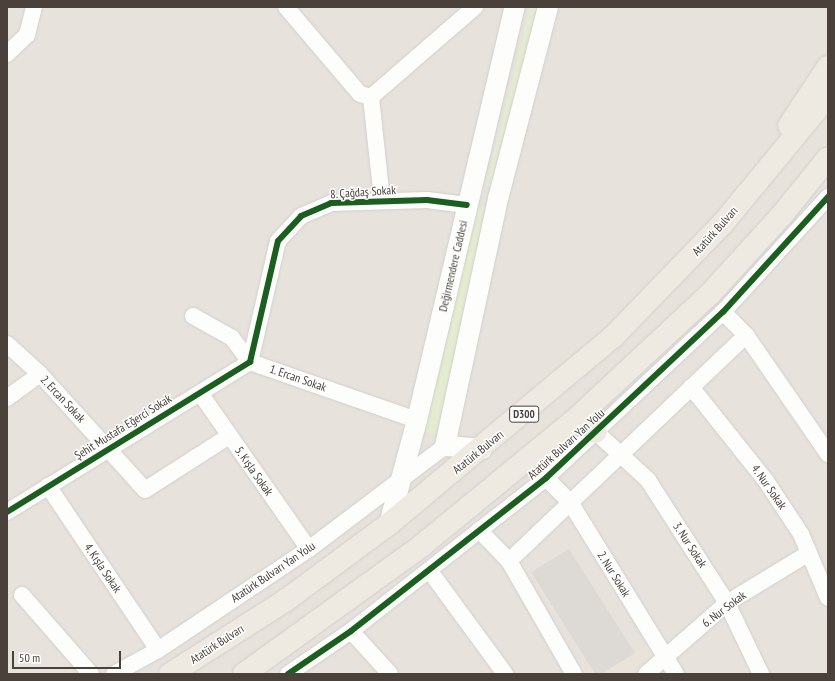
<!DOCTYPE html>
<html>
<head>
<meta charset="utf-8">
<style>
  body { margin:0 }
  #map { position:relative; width:835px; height:681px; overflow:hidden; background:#f3f1ee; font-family:"PT Sans Narrow",sans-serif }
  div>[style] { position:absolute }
  .residential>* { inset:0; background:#e7e2dc }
  .education>* { inset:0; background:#e9e3da }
  .green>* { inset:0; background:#e3ebd0 }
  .building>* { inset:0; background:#dddad6 }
  .roads { filter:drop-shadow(0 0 1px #d1cfcc) drop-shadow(0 0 1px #d1cfcc) }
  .minor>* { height:16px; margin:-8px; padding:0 8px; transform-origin:8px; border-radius:8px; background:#fdfdfc }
  .tertiary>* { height:20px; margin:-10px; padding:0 10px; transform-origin:10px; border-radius:10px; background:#fdfdfc }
  .trunk>* { height:22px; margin:-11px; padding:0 11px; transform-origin:11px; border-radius:11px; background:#eee9e1 }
  .cycleway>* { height:6px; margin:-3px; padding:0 3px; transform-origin:3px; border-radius:3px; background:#1b5e20 }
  span { translate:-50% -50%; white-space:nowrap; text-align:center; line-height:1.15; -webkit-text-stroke:3px #fff; paint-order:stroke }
  .shield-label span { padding:1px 3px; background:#fff; border:1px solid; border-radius:3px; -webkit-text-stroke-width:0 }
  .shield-label { font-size:11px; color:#49413a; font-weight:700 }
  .street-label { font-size:12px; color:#49413a }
  .frame { position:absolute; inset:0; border:8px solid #49413a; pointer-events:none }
  .scale { position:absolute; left:12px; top:651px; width:109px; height:18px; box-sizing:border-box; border:2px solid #49413a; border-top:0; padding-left:5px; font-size:12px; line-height:14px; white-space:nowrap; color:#49413a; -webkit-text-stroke:3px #fff; paint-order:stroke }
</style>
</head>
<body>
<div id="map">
  <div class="residential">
    <i style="clip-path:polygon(7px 7px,828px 7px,828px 674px,7px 674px)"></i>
  </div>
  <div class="education">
    <i style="clip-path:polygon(648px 645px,654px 656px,625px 674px,601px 674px)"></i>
  </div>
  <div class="green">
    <i style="clip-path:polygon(530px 7px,538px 7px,494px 186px,486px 186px)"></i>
    <i style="clip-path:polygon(478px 206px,489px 207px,466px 295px,439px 428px,436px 435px,428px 434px,423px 428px)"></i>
  </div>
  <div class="building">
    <i style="clip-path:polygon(569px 549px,635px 653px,601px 674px,595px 674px,531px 572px)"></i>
  </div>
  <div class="roads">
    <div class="minor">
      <i style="left:286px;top:7px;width:114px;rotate:49.6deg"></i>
      <i style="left:360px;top:94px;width:11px;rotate:15deg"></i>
      <i style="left:7px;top:54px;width:28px;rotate:-44deg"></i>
      <i style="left:27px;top:35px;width:29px;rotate:-76deg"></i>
      <i style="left:371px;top:97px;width:138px;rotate:-40.9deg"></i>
      <i style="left:371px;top:97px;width:104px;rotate:83.9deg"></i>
      <i style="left:723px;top:312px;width:33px;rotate:45deg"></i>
      <i style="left:746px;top:335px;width:145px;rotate:55.4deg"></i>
      <i style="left:193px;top:316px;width:45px;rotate:29.4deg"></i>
      <i style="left:232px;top:338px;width:30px;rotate:53deg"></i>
      <i style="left:250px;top:362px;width:177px;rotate:19.2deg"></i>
      <i style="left:7px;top:344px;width:45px;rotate:42.3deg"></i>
      <i style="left:40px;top:374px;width:156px;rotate:47.8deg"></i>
      <i style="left:145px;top:490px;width:100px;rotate:-32.7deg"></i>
      <i style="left:691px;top:387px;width:120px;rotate:51.4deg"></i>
      <i style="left:766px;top:481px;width:64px;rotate:56.6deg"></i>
      <i style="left:801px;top:534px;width:69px;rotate:67.1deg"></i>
      <i style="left:200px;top:393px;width:190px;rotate:55.1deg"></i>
      <i style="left:7px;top:398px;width:41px;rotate:-36deg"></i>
      <i style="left:596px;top:432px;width:71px;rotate:42.7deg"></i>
      <i style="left:648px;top:480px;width:146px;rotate:57.3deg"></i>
      <i style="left:727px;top:603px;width:79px;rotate:64.4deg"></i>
      <i style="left:546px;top:478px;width:34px;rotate:45deg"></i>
      <i style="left:570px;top:502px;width:202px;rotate:58.4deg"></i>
      <i style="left:48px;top:486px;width:197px;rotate:56.1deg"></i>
      <i style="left:7px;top:512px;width:286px;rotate:-31.7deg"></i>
      <i style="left:250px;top:362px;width:124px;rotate:-77deg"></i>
      <i style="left:278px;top:241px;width:34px;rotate:-47deg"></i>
      <i style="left:301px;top:216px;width:33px;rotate:-23deg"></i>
      <i style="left:331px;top:203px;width:96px;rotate:-1.8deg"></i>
      <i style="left:427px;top:200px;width:40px;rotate:7.1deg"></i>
      <i style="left:479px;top:530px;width:43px;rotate:45.9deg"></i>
      <i style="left:509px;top:561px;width:130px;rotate:60.1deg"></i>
      <i style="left:509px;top:561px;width:327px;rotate:-43.6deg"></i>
      <i style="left:429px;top:570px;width:129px;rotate:53.8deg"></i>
      <i style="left:22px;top:595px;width:105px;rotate:48.9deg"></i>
      <i style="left:351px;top:631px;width:58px;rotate:47.8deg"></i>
      <i style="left:114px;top:674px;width:50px;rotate:-28.6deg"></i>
      <i style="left:158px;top:650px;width:182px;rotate:-33.8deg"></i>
      <i style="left:309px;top:549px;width:171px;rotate:-37.1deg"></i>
      <i style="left:288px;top:674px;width:76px;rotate:-34.3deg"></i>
      <i style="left:351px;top:631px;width:248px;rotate:-38.1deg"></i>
      <i style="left:546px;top:478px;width:243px;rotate:-43.2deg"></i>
      <i style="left:723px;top:312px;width:156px;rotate:-47.6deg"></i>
      <i style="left:646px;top:674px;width:108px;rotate:-41.2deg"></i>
      <i style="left:727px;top:603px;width:96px;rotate:-31.4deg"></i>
    </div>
    <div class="tertiary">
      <i style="left:482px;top:449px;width:37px;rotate:-175deg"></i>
      <i style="left:445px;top:446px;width:253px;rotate:-77.9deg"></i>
      <i style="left:498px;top:199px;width:198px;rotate:-75.4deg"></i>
      <i style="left:389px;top:524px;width:108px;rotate:-74.9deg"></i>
      <i style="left:417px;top:420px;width:424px;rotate:-76.7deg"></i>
    </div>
    <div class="trunk">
      <i style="left:789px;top:126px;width:71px;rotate:-56.5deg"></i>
      <i style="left:578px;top:417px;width:23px;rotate:40deg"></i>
      <i style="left:170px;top:674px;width:138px;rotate:-32.5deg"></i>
      <i style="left:286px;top:600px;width:128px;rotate:-36.4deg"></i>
      <i style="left:389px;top:524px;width:292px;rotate:-39.9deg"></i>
      <i style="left:613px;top:337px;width:160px;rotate:-46deg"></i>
      <i style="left:724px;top:222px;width:163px;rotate:-50.5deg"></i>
      <i style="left:244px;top:674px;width:217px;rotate:-35.8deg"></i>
      <i style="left:420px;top:547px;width:205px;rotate:-39.4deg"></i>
      <i style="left:578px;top:417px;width:180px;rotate:-43deg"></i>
      <i style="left:710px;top:294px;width:107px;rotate:-47.7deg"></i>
      <i style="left:782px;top:215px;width:73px;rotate:-51.1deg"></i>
    </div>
  </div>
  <div class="cycleway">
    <i style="left:7px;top:512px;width:286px;rotate:-31.7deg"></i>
    <i style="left:250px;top:362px;width:124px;rotate:-77deg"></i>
    <i style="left:278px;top:241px;width:34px;rotate:-47deg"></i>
    <i style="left:301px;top:216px;width:33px;rotate:-23deg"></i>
    <i style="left:331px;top:203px;width:96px;rotate:-1.8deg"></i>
    <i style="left:427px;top:200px;width:40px;rotate:7.1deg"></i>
    <i style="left:288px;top:674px;width:76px;rotate:-34.3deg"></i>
    <i style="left:351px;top:631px;width:248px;rotate:-38.1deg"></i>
    <i style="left:546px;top:478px;width:243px;rotate:-43.2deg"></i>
    <i style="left:723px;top:312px;width:156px;rotate:-47.6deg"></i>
  </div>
  <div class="shield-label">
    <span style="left:524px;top:414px">D300</span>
  </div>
  <div class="street-label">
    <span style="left:363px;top:192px;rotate:-4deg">8. Çağdaş Sokak</span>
    <span style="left:715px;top:231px;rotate:-48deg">Atatürk Bulvarı</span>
    <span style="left:453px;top:266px;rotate:-77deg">Değirmendere Caddesi</span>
    <span style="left:298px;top:378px;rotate:19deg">1. Ercan Sokak</span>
    <span style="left:63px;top:399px;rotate:47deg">2. Ercan Sokak</span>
    <span style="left:123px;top:427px;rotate:-32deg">Şehit Mustafa Eğerci Sokak</span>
    <span style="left:566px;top:444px;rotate:-42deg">Atatürk Bulvarı Yan Yolu</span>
    <span style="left:478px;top:452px;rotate:-39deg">Atatürk Bulvarı</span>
    <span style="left:254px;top:471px;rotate:55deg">5. Kışla Sokak</span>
    <span style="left:769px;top:487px;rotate:55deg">4. Nur Sokak</span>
    <span style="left:690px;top:545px;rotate:57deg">3. Nur Sokak</span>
    <span style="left:103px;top:568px;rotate:56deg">4. Kışla Sokak</span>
    <span style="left:273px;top:572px;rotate:-34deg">Atatürk Bulvarı Yan Yolu</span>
    <span style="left:614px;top:574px;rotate:58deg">2. Nur Sokak</span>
    <span style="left:724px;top:609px;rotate:-37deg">6. Nur Sokak</span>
    <span style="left:217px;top:644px;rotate:-33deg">Atatürk Bulvarı</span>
  </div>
  <div class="frame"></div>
  <div class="scale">50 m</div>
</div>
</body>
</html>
